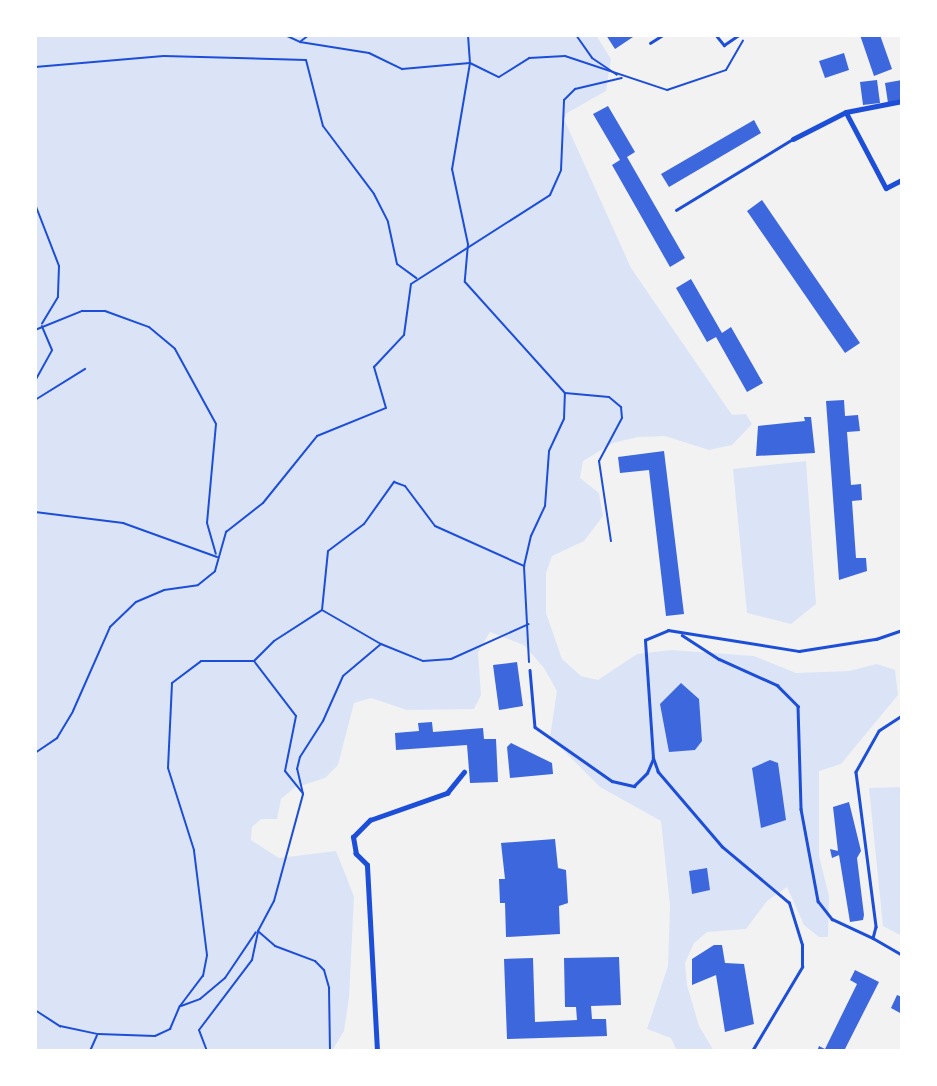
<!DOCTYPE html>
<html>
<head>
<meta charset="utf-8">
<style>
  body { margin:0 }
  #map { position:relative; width:937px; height:1086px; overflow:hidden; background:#f2f2f2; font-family:Signika,sans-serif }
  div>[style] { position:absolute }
  .green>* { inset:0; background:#dbe4f7 }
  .building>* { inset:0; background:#3d67dc }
  .path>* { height:2px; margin:-1px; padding:0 1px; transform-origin:1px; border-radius:1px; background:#1d4ed8 }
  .service>* { height:2.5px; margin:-1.25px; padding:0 1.25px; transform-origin:1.25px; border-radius:1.25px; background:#1d4ed8 }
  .minor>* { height:4.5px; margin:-2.25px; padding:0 2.25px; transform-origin:2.25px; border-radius:2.25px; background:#1d4ed8 }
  span { translate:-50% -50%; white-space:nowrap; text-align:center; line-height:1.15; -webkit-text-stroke:7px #fff; paint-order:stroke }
  .frame { position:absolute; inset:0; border:37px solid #fff; pointer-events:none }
</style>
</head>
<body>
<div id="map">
  <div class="green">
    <i style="clip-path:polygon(35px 35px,596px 35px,611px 59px,606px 91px,567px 113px,564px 119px,631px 268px,732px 415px,746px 414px,752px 424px,732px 445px,709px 450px,665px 436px,638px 437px,613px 443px,583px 461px,580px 478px,599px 493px,603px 516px,584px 541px,552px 556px,546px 573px,546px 613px,562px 659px,581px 676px,598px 680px,637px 654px,671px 650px,754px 656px,796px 673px,849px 671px,877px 664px,895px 670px,898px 695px,841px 764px,819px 771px,819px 856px,829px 896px,828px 937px,819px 937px,804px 925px,787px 887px,767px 901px,746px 929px,707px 932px,694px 943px,685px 963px,687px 985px,699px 1026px,714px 1051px,677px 1051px,671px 1038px,647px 1029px,668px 966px,670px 906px,661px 821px,600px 787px,550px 737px,557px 691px,544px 668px,524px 645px,490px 632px,478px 652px,481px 695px,474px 709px,407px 710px,371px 698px,354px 703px,338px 765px,325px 778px,294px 788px,281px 799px,277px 819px,261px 819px,252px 827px,251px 840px,279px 858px,336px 851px,348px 881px,354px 897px,349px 998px,344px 1031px,332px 1051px,35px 1051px)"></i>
    <i style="clip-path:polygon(806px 461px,816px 604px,791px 624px,747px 613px,733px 469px)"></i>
    <i style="clip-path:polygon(902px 787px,902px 936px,883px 926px,869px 788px)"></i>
  </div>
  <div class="building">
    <i style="clip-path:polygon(606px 35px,636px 35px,615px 49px)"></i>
    <i style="clip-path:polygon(860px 35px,880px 35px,892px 69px,874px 76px)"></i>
    <i style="clip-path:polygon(844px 53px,849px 70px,825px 78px,819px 61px)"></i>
    <i style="clip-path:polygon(877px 80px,880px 103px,863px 105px,860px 82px)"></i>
    <i style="clip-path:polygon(902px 80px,902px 100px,888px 103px,885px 83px)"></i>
    <i style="clip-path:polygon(608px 106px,635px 152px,627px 157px,685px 258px,670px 267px,612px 165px,620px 160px,593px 114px)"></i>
    <i style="clip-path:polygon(754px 120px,761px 133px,669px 187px,661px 174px)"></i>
    <i style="clip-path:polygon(762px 200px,860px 343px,845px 353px,747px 211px)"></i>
    <i style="clip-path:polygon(691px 279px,722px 333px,731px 327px,763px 383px,747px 392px,716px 337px,707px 342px,676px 288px)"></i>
    <i style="clip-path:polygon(844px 400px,845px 416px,858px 415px,860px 431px,847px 432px,851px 485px,861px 484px,862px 500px,852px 501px,856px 558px,866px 558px,867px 571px,839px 580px,826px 401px)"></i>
    <i style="clip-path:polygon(804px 417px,811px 417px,815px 453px,756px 456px,758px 426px,805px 421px)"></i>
    <i style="clip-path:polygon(664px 451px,684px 614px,666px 616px,649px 470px,620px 473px,618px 457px)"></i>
    <i style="clip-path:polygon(517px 662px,523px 706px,499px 710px,493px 665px)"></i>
    <i style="clip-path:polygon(681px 683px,699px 699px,702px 741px,695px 750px,669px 752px,660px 704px)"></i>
    <i style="clip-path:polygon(432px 722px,433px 732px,483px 728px,484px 739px,496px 739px,498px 782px,470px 783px,467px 745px,396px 750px,395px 733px,419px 731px,418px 723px)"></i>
    <i style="clip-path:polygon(511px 743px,552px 763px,553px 774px,510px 778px,507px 747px)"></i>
    <i style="clip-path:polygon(770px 760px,778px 763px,786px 820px,761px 828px,752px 768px)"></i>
    <i style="clip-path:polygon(849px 802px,861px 851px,857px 858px,864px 915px,863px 920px,850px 922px,839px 855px,832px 858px,830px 849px,838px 851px,833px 807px)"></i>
    <i style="clip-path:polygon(555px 839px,558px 868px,566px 870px,568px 903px,559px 906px,560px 934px,506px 937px,505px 903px,500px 903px,499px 879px,505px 879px,501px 843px)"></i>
    <i style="clip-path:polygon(707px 868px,710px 890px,692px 894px,689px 871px)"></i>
    <i style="clip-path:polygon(714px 945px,722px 945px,725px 963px,744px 964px,754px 1024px,725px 1032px,716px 975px,692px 985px,692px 959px)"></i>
    <i style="clip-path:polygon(619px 957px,621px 1005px,591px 1006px,592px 1019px,606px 1019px,607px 1036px,507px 1039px,504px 959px,533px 958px,535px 1022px,577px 1020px,576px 1007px,565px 1007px,564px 958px)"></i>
    <i style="clip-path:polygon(855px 970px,879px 982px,844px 1051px,817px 1051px,819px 1046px,825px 1049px,857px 984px,850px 980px)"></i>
    <i style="clip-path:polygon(897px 995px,902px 997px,902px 1014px,891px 1008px)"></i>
  </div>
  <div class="path">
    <i style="left:285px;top:35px;width:17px;rotate:25deg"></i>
    <i style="left:300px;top:42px;width:70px;rotate:9.1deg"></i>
    <i style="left:369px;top:53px;width:37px;rotate:26deg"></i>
    <i style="left:402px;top:69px;width:68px;rotate:-5deg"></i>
    <i style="left:470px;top:63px;width:32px;rotate:26deg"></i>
    <i style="left:499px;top:77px;width:36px;rotate:-32deg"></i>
    <i style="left:529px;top:58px;width:36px;rotate:-3deg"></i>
    <i style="left:565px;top:56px;width:108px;rotate:18.4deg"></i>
    <i style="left:667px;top:90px;width:62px;rotate:-18.7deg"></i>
    <i style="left:726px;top:70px;width:34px;rotate:-60deg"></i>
    <i style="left:468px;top:35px;width:28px;rotate:86deg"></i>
    <i style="left:470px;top:63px;width:108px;rotate:99.6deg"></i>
    <i style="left:452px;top:169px;width:77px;rotate:78deg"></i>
    <i style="left:468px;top:244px;width:38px;rotate:95deg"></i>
    <i style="left:465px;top:282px;width:149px;rotate:48deg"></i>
    <i style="left:565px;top:393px;width:44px;rotate:5.2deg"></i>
    <i style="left:609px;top:397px;width:16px;rotate:40deg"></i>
    <i style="left:621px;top:407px;width:11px;rotate:85deg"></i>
    <i style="left:622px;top:418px;width:49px;rotate:118.1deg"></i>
    <i style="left:599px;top:461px;width:81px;rotate:81.5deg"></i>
    <i style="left:576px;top:35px;width:28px;rotate:55deg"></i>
    <i style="left:592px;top:58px;width:30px;rotate:34deg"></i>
    <i style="left:35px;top:36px;width:1px;rotate:-90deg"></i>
    <i style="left:301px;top:41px;width:10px;rotate:-37deg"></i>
    <i style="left:35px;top:67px;width:129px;rotate:-4.9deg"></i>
    <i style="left:164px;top:56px;width:142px;rotate:1.6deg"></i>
    <i style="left:306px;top:60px;width:68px;rotate:75.6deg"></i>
    <i style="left:323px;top:126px;width:85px;rotate:53.1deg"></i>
    <i style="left:374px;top:194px;width:31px;rotate:63deg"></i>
    <i style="left:388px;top:222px;width:43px;rotate:77.9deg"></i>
    <i style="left:397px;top:264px;width:24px;rotate:36deg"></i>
    <i style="left:35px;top:204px;width:66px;rotate:68.8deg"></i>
    <i style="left:59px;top:266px;width:31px;rotate:92deg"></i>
    <i style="left:58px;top:297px;width:31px;rotate:121deg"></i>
    <i style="left:35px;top:330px;width:51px;rotate:-22deg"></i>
    <i style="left:82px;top:311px;width:23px"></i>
    <i style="left:105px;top:311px;width:47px;rotate:20deg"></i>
    <i style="left:149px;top:327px;width:34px;rotate:40deg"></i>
    <i style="left:175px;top:349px;width:85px;rotate:61.3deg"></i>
    <i style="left:216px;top:424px;width:99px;rotate:95.2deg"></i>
    <i style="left:207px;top:523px;width:32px;rotate:74deg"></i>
    <i style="left:35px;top:381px;width:35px;rotate:-61deg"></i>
    <i style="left:52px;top:350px;width:26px;rotate:-113deg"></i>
    <i style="left:35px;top:400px;width:59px;rotate:-31.8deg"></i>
    <i style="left:35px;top:512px;width:89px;rotate:7.1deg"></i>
    <i style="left:123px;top:523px;width:100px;rotate:19.9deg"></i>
    <i style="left:322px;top:610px;width:59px;rotate:-84.2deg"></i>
    <i style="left:328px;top:551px;width:45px;rotate:-36.9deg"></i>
    <i style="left:364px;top:524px;width:52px;rotate:-54.5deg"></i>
    <i style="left:394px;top:482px;width:12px;rotate:20deg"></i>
    <i style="left:405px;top:486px;width:50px;rotate:53.1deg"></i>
    <i style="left:435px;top:526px;width:98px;rotate:24.2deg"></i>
    <i style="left:322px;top:610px;width:68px;rotate:30deg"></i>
    <i style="left:381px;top:644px;width:45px;rotate:22deg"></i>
    <i style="left:423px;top:661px;width:28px;rotate:-4deg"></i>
    <i style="left:451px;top:659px;width:85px;rotate:-24.2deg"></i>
    <i style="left:254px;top:661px;width:69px;rotate:52.6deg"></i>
    <i style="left:296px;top:716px;width:56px;rotate:101.3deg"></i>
    <i style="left:285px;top:771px;width:28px;rotate:51deg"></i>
    <i style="left:529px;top:662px;width:96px;rotate:-93deg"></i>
    <i style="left:524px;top:566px;width:31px;rotate:-77deg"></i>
    <i style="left:531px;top:536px;width:33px;rotate:-65deg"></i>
    <i style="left:545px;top:506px;width:55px;rotate:-85.8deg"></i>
    <i style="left:549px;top:451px;width:35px;rotate:-65deg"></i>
    <i style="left:564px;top:419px;width:26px;rotate:-88deg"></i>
    <i style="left:35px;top:753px;width:27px;rotate:-34deg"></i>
    <i style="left:57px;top:738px;width:31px;rotate:-59deg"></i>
    <i style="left:73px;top:711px;width:92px;rotate:-66.2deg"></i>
    <i style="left:110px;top:627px;width:36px;rotate:-44deg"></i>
    <i style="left:136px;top:602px;width:30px;rotate:-23deg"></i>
    <i style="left:164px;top:590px;width:34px;rotate:-8deg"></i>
    <i style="left:198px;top:585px;width:22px;rotate:-39deg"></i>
    <i style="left:215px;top:571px;width:41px;rotate:-74.2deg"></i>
    <i style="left:226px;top:532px;width:47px;rotate:-38.1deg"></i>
    <i style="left:263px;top:503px;width:86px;rotate:-51.1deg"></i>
    <i style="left:317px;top:436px;width:74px;rotate:-22.1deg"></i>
    <i style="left:386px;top:408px;width:43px;rotate:-106.3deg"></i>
    <i style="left:374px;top:367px;width:44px;rotate:-46.8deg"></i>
    <i style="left:404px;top:335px;width:51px;rotate:-82.2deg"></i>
    <i style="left:411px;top:284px;width:165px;rotate:-32.6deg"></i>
    <i style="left:550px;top:195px;width:27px;rotate:-66deg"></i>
    <i style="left:561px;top:170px;width:70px;rotate:-87.5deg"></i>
    <i style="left:564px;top:100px;width:16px;rotate:-45deg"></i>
    <i style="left:575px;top:89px;width:48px;rotate:-13.2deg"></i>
    <i style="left:259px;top:932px;width:21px;rotate:41deg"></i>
    <i style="left:275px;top:946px;width:43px;rotate:20.6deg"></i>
    <i style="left:315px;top:961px;width:13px;rotate:45deg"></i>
    <i style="left:324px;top:970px;width:19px;rotate:74deg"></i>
    <i style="left:329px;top:988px;width:63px;rotate:89.1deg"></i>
    <i style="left:181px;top:1006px;width:20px;rotate:-20deg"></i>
    <i style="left:200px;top:999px;width:33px;rotate:-40deg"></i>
    <i style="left:225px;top:978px;width:55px;rotate:-56deg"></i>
    <i style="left:35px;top:1010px;width:30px;rotate:33deg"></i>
    <i style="left:60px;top:1026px;width:39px;rotate:12deg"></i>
    <i style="left:98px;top:1034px;width:57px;rotate:2deg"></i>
    <i style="left:155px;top:1036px;width:17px;rotate:-25deg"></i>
    <i style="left:170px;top:1029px;width:25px;rotate:-67deg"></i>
    <i style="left:180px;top:1006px;width:38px;rotate:-53deg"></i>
    <i style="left:203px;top:976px;width:21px;rotate:-79deg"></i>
    <i style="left:207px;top:955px;width:106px;rotate:-97.1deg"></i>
    <i style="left:194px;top:850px;width:86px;rotate:-107.6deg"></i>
    <i style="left:168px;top:768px;width:85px;rotate:-87.3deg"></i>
    <i style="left:172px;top:683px;width:36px;rotate:-37deg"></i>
    <i style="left:201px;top:661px;width:53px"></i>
    <i style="left:254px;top:661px;width:28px;rotate:-45deg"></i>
    <i style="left:274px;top:641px;width:57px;rotate:-32.9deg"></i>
    <i style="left:90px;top:1051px;width:17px;rotate:-66deg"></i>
    <i style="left:207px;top:1051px;width:22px;rotate:-111deg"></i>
    <i style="left:199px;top:1030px;width:88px;rotate:-52.9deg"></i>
    <i style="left:252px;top:960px;width:30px;rotate:-78deg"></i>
    <i style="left:258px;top:931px;width:34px;rotate:-62deg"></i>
    <i style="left:274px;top:901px;width:111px;rotate:-74.8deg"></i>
    <i style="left:303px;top:794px;width:26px;rotate:-103deg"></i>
    <i style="left:297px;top:769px;width:12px;rotate:-76deg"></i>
    <i style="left:300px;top:757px;width:43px;rotate:-57.4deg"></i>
    <i style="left:323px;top:721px;width:49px;rotate:-66deg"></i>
    <i style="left:343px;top:676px;width:50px;rotate:-40.1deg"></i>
    <i style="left:300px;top:1051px;width:17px"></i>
  </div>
  <div class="service">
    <i style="left:716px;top:35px;width:13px;rotate:51deg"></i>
    <i style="left:724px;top:45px;width:18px;rotate:-34deg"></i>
    <i style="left:650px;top:43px;width:15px;rotate:-32deg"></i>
    <i style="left:676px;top:210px;width:137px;rotate:-31.3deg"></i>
    <i style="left:682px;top:635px;width:44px;rotate:33deg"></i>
    <i style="left:719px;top:659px;width:64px;rotate:24.1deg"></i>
    <i style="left:777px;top:685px;width:30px;rotate:45deg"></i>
    <i style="left:798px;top:706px;width:103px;rotate:88.3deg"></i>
    <i style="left:801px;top:809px;width:94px;rotate:79.5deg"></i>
    <i style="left:818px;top:901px;width:23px;rotate:52deg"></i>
    <i style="left:832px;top:919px;width:45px;rotate:24.9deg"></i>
    <i style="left:530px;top:670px;width:57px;rotate:85deg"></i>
    <i style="left:535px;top:727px;width:94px;rotate:35deg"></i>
    <i style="left:612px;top:781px;width:23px;rotate:13deg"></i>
    <i style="left:634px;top:786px;width:18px;rotate:-45deg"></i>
    <i style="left:647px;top:773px;width:15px;rotate:-67deg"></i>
    <i style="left:902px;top:716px;width:27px;rotate:147deg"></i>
    <i style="left:879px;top:731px;width:47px;rotate:119.3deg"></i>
    <i style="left:856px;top:772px;width:156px;rotate:82.6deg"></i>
    <i style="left:876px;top:927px;width:11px;rotate:105deg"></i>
    <i style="left:873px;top:938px;width:34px;rotate:30deg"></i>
    <i style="left:752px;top:1051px;width:98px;rotate:-59.2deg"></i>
    <i style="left:802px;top:967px;width:22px;rotate:-90deg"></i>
    <i style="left:802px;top:945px;width:44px;rotate:-107.2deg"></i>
    <i style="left:789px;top:903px;width:87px;rotate:-140.1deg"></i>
    <i style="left:722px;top:847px;width:99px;rotate:-130.5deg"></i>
    <i style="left:658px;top:772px;width:15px;rotate:-110deg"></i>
    <i style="left:653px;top:758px;width:118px;rotate:-93.9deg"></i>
    <i style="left:645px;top:640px;width:25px;rotate:-23deg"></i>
    <i style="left:668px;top:630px;width:133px;rotate:9.1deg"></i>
    <i style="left:799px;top:651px;width:78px;rotate:-8.9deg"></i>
    <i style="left:876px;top:639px;width:28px;rotate:-19deg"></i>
  </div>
  <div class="minor">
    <i style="left:846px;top:112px;width:86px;rotate:62.2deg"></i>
    <i style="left:886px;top:188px;width:18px;rotate:-27deg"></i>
    <i style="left:793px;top:139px;width:59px;rotate:-27deg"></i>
    <i style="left:846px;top:112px;width:57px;rotate:-11.1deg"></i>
    <i style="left:377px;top:1051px;width:186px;rotate:-93.1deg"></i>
    <i style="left:367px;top:865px;width:16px;rotate:-135deg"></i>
    <i style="left:356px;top:854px;width:17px;rotate:-100deg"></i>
    <i style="left:353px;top:837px;width:24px;rotate:-45deg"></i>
    <i style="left:370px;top:820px;width:82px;rotate:-19.3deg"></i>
    <i style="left:447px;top:793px;width:27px;rotate:-51deg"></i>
  </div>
  <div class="frame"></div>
</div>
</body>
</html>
